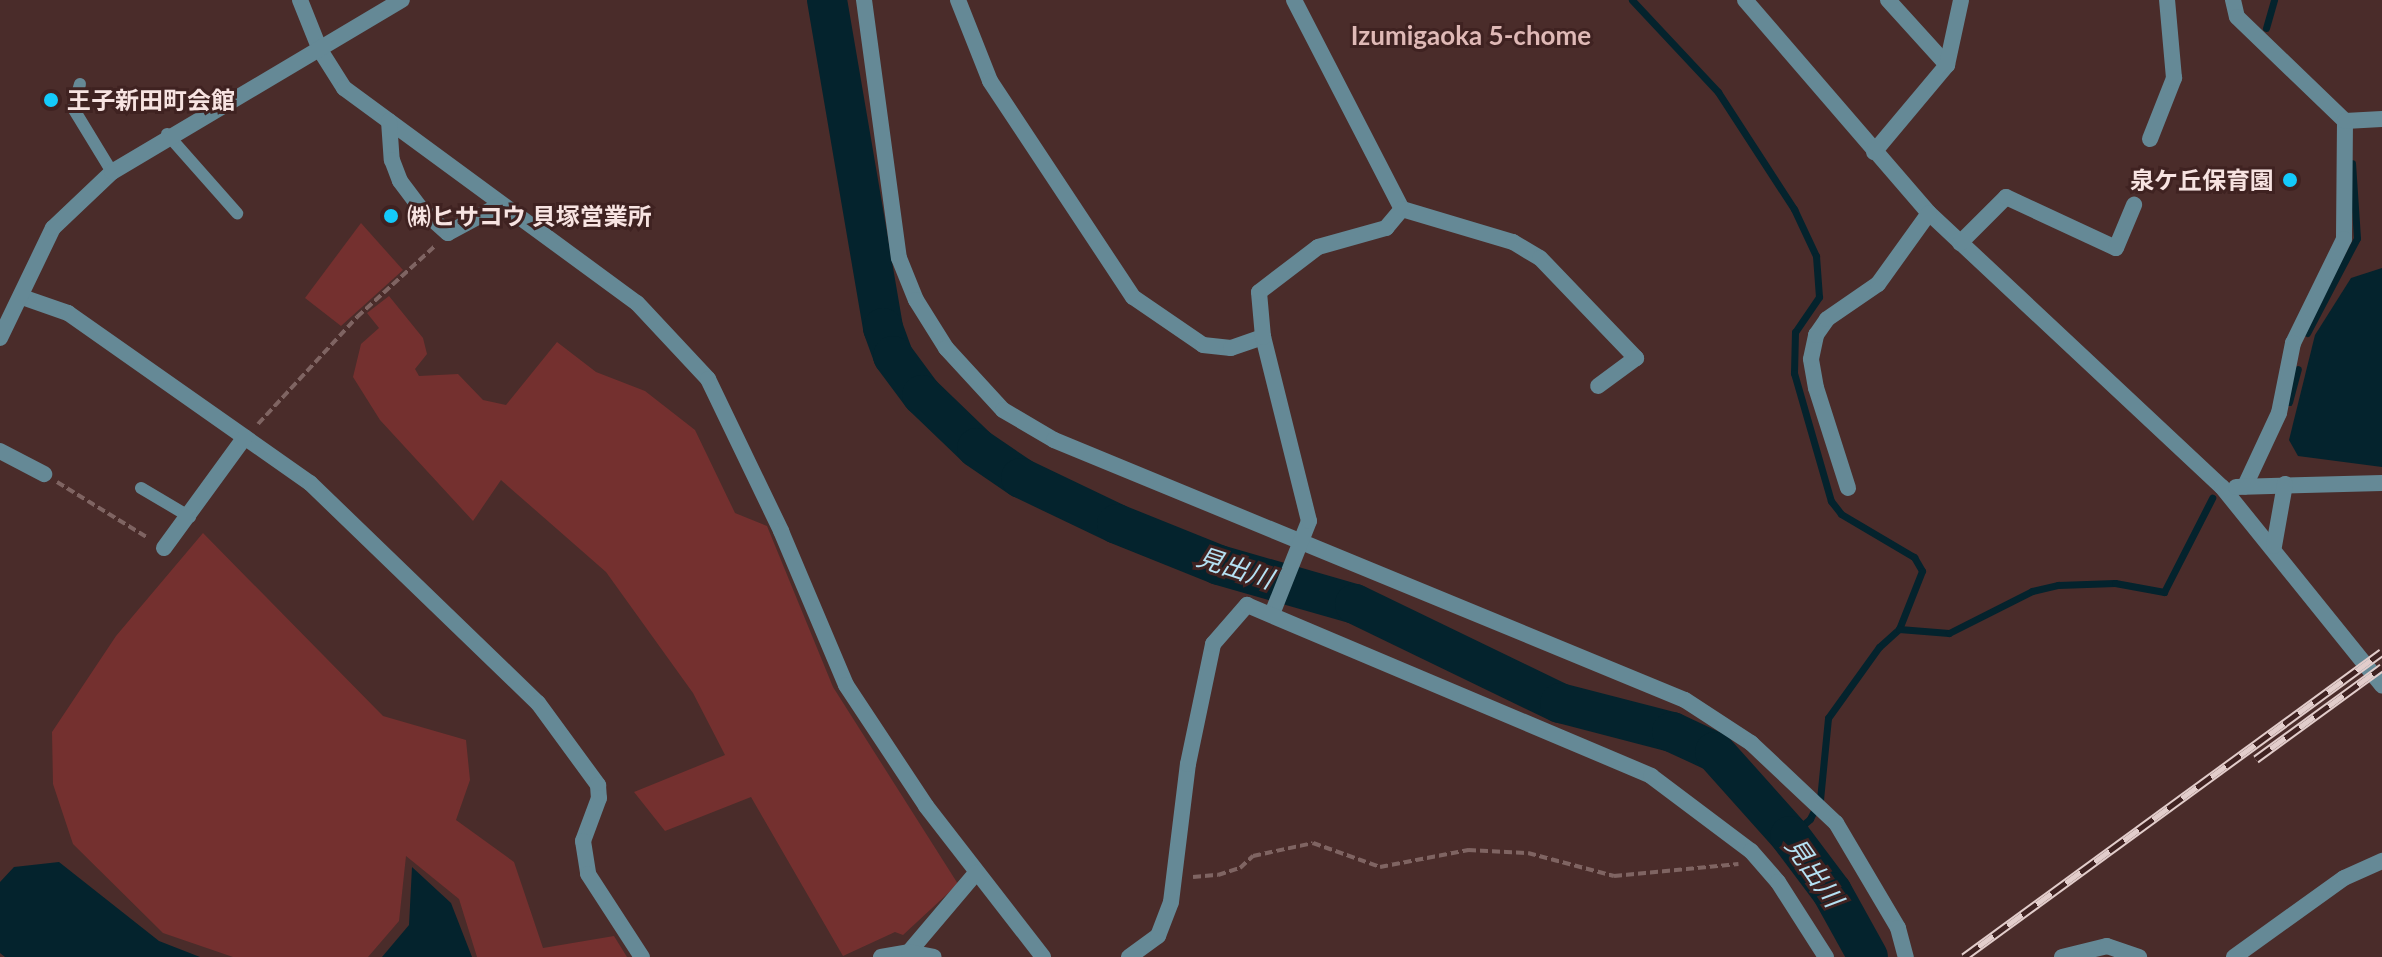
<!DOCTYPE html>
<html>
<head>
<meta charset="utf-8">
<style>
  body { margin:0 }
  #map { position:relative; width:2382px; height:957px; overflow:hidden; background:#4a2c2a; font-family:Lato,"Noto Sans JP",sans-serif }
  div>[style] { position:absolute }
  .green>* { inset:0; background:#74302f }
  .water>* { inset:0; background:#04232d }
  .stream>* { height:7px; margin:-3.5px; padding:0 3.5px; transform-origin:3.5px; border-radius:3.5px; background:#04232d }
  .river>* { height:40px; margin:-20px; padding:0 20px; transform-origin:20px; border-radius:20px; background:#04232d }
  .path>* { height:4px; margin-top:-2px; transform-origin:0; background:repeating-linear-gradient(90deg,#7f6462 0 8px,transparent 0 12px) }
  .service>* { height:12px; margin:-6px; padding:0 6px; transform-origin:6px; border-radius:6px; background:#658996 }
  .minor>* { height:16px; margin:-8px; padding:0 8px; transform-origin:8px; border-radius:8px; background:#658996 }
  .tertiary>* { height:16px; margin:-8px; padding:0 8px; transform-origin:8px; border-radius:8px; background:#658996 }
  .rail>* { height:9px; margin-top:-4.5px; transform-origin:0; background:repeating-linear-gradient(90deg,#3f2221 0 18px,#e2cdcb 0 36px); box-sizing:border-box; border-block:2px solid #e2cdcb }
  .dots>* { width:22px; height:22px; translate:-50% -50%; box-sizing:border-box; border:4px solid #3f2221; border-radius:50% }
  span { translate:-50% -50%; white-space:nowrap; text-align:center; line-height:1.15; -webkit-text-stroke:6px #3f2221; paint-order:stroke }
  .poi-label { font-size:24px; color:#f7e3e1; font-weight:700 }
  .left { translate:0 -50%; text-align:left }
  .right { translate:-100% -50%; text-align:right }
  .neighbourhood-label { font-size:26px; color:#dfb9b6; font-weight:700 }
  .water-label { font-size:26px; color:#b5e1f3; font-style:italic }
</style>
</head>
<body>
<div id="map">
  <div class="green">
    <i style="clip-path:polygon(361px 223px,403px 270px,341px 326px,305px 298px)"></i>
    <i style="clip-path:polygon(389px 296px,423px 338px,427px 354px,415px 369px,419px 376px,458px 374px,483px 400px,506px 405px,557px 342px,596px 372px,645px 391px,695px 430px,735px 513px,767px 526px,833px 687px,958px 884px,903px 935px,895px 932px,843px 956px,751px 797px,665px 831px,634px 792px,725px 755px,693px 693px,606px 572px,501px 480px,473px 521px,380px 420px,353px 377px,361px 344px,379px 328px,367px 313px)"></i>
    <i style="clip-path:polygon(203px 533px,383px 716px,466px 740px,470px 780px,456px 820px,514px 862px,543px 948px,614px 936px,627px 957px,477px 957px,459px 899px,406px 856px,399px 921px,368px 957px,233px 957px,163px 933px,73px 844px,53px 784px,52px 732px,116px 636px)"></i>
  </div>
  <div class="water">
    <i style="clip-path:polygon(2382px 268px,2382px 467px,2298px 456px,2289px 440px,2315px 335px,2351px 278px)"></i>
    <i style="clip-path:polygon(59px 862px,159px 941px,200px 957px,5px 957px,0 953px,0 882px,14px 867px)"></i>
    <i style="clip-path:polygon(412px 867px,451px 903px,472px 957px,382px 957px,409px 925px)"></i>
  </div>
  <div class="stream">
    <i style="left:1632px;top:0;width:126px;rotate:46.9deg"></i>
    <i style="left:1718px;top:92px;width:140px;rotate:57deg"></i>
    <i style="left:1794px;top:209px;width:52px;rotate:64.9deg"></i>
    <i style="left:1816px;top:256px;width:41px;rotate:85.8deg"></i>
    <i style="left:1819px;top:297px;width:42px;rotate:124.4deg"></i>
    <i style="left:1795px;top:332px;width:41px;rotate:91.4deg"></i>
    <i style="left:1794px;top:373px;width:133px;rotate:73.9deg"></i>
    <i style="left:1831px;top:501px;width:16px;rotate:52deg"></i>
    <i style="left:1841px;top:514px;width:85px;rotate:30.5deg"></i>
    <i style="left:1914px;top:557px;width:16px;rotate:60deg"></i>
    <i style="left:1922px;top:571px;width:62px;rotate:111.6deg"></i>
    <i style="left:1899px;top:629px;width:27px;rotate:138deg"></i>
    <i style="left:1879px;top:647px;width:87px;rotate:125.7deg"></i>
    <i style="left:1828px;top:718px;width:81px;rotate:95.6deg"></i>
    <i style="left:1820px;top:799px;width:22px;rotate:117deg"></i>
    <i style="left:1810px;top:819px;width:26px;rotate:140deg"></i>
    <i style="left:2266px;top:28px;width:29px;rotate:-74deg"></i>
    <i style="left:2307px;top:333px;width:107px;rotate:-62.2deg"></i>
    <i style="left:2357px;top:238px;width:75px;rotate:-93.8deg"></i>
    <i style="left:2289px;top:402px;width:34px;rotate:-75deg"></i>
    <i style="left:1899px;top:629px;width:50px;rotate:4.6deg"></i>
    <i style="left:1949px;top:633px;width:93px;rotate:-26.8deg"></i>
    <i style="left:2032px;top:591px;width:27px;rotate:-13deg"></i>
    <i style="left:2058px;top:585px;width:57px;rotate:-2deg"></i>
    <i style="left:2115px;top:583px;width:50px;rotate:10.4deg"></i>
    <i style="left:2164px;top:592px;width:106px;rotate:-62.9deg"></i>
  </div>
  <div class="river">
    <i style="left:827px;top:0;width:333px;rotate:80.3deg"></i>
    <i style="left:883px;top:328px;width:30px;rotate:70deg"></i>
    <i style="left:893px;top:356px;width:49px;rotate:53.4deg"></i>
    <i style="left:922px;top:395px;width:76px;rotate:43.9deg"></i>
    <i style="left:977px;top:448px;width:53px;rotate:34.3deg"></i>
    <i style="left:1021px;top:478px;width:106px;rotate:25.6deg"></i>
    <i style="left:1117px;top:524px;width:110px;rotate:21.9deg"></i>
    <i style="left:1219px;top:565px;width:141px;rotate:16deg"></i>
    <i style="left:1355px;top:604px;width:228px;rotate:25.8deg"></i>
    <i style="left:1560px;top:703px;width:116px;rotate:14.5deg"></i>
    <i style="left:1672px;top:732px;width:47px;rotate:24.9deg"></i>
    <i style="left:1715px;top:752px;width:113px;rotate:48.2deg"></i>
    <i style="left:1790px;top:836px;width:70px;rotate:53.1deg"></i>
    <i style="left:1832px;top:892px;width:74px;rotate:61deg"></i>
  </div>
  <div class="path">
    <i style="left:258px;top:424px;width:146px;rotate:-47.2deg"></i>
    <i style="left:357px;top:317px;width:105px;rotate:-42.3deg"></i>
    <i style="left:57px;top:482px;width:107px;rotate:31.6deg"></i>
    <i style="left:1193px;top:877px;width:25px;rotate:-5deg"></i>
    <i style="left:1218px;top:875px;width:23px;rotate:-18deg"></i>
    <i style="left:1240px;top:868px;width:18px;rotate:-43deg"></i>
    <i style="left:1253px;top:856px;width:61px;rotate:-12.2deg"></i>
    <i style="left:1313px;top:843px;width:71px;rotate:19.7deg"></i>
    <i style="left:1380px;top:867px;width:90px;rotate:-10.9deg"></i>
    <i style="left:1468px;top:850px;width:60px;rotate:2.9deg"></i>
    <i style="left:1528px;top:853px;width:89px;rotate:15deg"></i>
    <i style="left:1614px;top:876px;width:125px;rotate:-5.5deg"></i>
  </div>
  <div class="service">
    <i style="left:80px;top:84px;width:25px;rotate:106deg"></i>
    <i style="left:73px;top:108px;width:75px;rotate:58.6deg"></i>
    <i style="left:167px;top:134px;width:106px;rotate:48.5deg"></i>
    <i style="left:141px;top:488px;width:57px;rotate:30.6deg"></i>
  </div>
  <div class="minor">
    <i style="left:300px;top:0;width:54px;rotate:68.2deg"></i>
    <i style="left:320px;top:50px;width:45px;rotate:57.7deg"></i>
    <i style="left:344px;top:88px;width:363px;rotate:36.3deg"></i>
    <i style="left:637px;top:303px;width:104px;rotate:46.9deg"></i>
    <i style="left:708px;top:379px;width:169px;rotate:64.3deg"></i>
    <i style="left:781px;top:531px;width:167px;rotate:67.1deg"></i>
    <i style="left:846px;top:685px;width:145px;rotate:56.5deg"></i>
    <i style="left:926px;top:806px;width:191px;rotate:52.2deg"></i>
    <i style="left:864px;top:0;width:260px;rotate:82.3deg"></i>
    <i style="left:899px;top:258px;width:45px;rotate:68deg"></i>
    <i style="left:916px;top:300px;width:57px;rotate:58deg"></i>
    <i style="left:946px;top:348px;width:84px;rotate:47.4deg"></i>
    <i style="left:1003px;top:410px;width:59px;rotate:30.5deg"></i>
    <i style="left:1054px;top:440px;width:682px;rotate:22.39deg"></i>
    <i style="left:1685px;top:700px;width:79px;rotate:33.1deg"></i>
    <i style="left:1751px;top:743px;width:117px;rotate:43.3deg"></i>
    <i style="left:1836px;top:823px;width:122px;rotate:59.4deg"></i>
    <i style="left:1898px;top:928px;width:30px;rotate:75deg"></i>
    <i style="left:958px;top:0;width:87px;rotate:68.4deg"></i>
    <i style="left:990px;top:81px;width:259px;rotate:56.5deg"></i>
    <i style="left:1133px;top:297px;width:85px;rotate:34.4deg"></i>
    <i style="left:1203px;top:345px;width:28px;rotate:6deg"></i>
    <i style="left:1231px;top:348px;width:34px;rotate:-19deg"></i>
    <i style="left:1294px;top:0;width:235px;rotate:62.7deg"></i>
    <i style="left:1402px;top:209px;width:116px;rotate:16.6deg"></i>
    <i style="left:1513px;top:242px;width:31px;rotate:31deg"></i>
    <i style="left:1540px;top:258px;width:139px;rotate:46.2deg"></i>
    <i style="left:1636px;top:358px;width:47px;rotate:143.6deg"></i>
    <i style="left:1745px;top:0;width:281px;rotate:49.2deg"></i>
    <i style="left:1929px;top:213px;width:401px;rotate:43.1deg"></i>
    <i style="left:2222px;top:487px;width:255px;rotate:51.1deg"></i>
    <i style="left:1888px;top:0;width:88px;rotate:47.8deg"></i>
    <i style="left:2233px;top:0;width:17px;rotate:77deg"></i>
    <i style="left:2237px;top:17px;width:150px;rotate:43.9deg"></i>
    <i style="left:2345px;top:121px;width:118px;rotate:90.5deg"></i>
    <i style="left:2344px;top:239px;width:116px;rotate:116.1deg"></i>
    <i style="left:2293px;top:343px;width:71px;rotate:101.3deg"></i>
    <i style="left:2279px;top:413px;width:81px;rotate:115deg"></i>
    <i style="left:389px;top:121px;width:39px;rotate:86deg"></i>
    <i style="left:392px;top:160px;width:22px;rotate:69deg"></i>
    <i style="left:400px;top:181px;width:35px;rotate:53deg"></i>
    <i style="left:421px;top:209px;width:36px;rotate:42deg"></i>
    <i style="left:448px;top:233px;width:59px;rotate:-28.3deg"></i>
    <i style="left:2345px;top:121px;width:37px;rotate:-3deg"></i>
    <i style="left:2150px;top:139px;width:66px;rotate:-68.5deg"></i>
    <i style="left:2174px;top:78px;width:78px;rotate:-95.1deg"></i>
    <i style="left:1874px;top:152px;width:114px;rotate:-50deg"></i>
    <i style="left:1947px;top:65px;width:66px;rotate:-77.8deg"></i>
    <i style="left:1960px;top:243px;width:65px;rotate:-45deg"></i>
    <i style="left:2006px;top:197px;width:121px;rotate:24.9deg"></i>
    <i style="left:2116px;top:248px;width:47px;rotate:-67.3deg"></i>
    <i style="left:22px;top:297px;width:49px;rotate:19.2deg"></i>
    <i style="left:68px;top:313px;width:296px;rotate:35.1deg"></i>
    <i style="left:310px;top:483px;width:317px;rotate:44deg"></i>
    <i style="left:538px;top:703px;width:102px;rotate:53.8deg"></i>
    <i style="left:598px;top:785px;width:13px;rotate:86deg"></i>
    <i style="left:599px;top:798px;width:46px;rotate:110.4deg"></i>
    <i style="left:583px;top:841px;width:33px;rotate:81deg"></i>
    <i style="left:588px;top:874px;width:99px;rotate:57deg"></i>
    <i style="left:0;top:451px;width:50px;rotate:27.6deg"></i>
    <i style="left:2236px;top:487px;width:146px;rotate:-1.6deg"></i>
    <i style="left:1848px;top:488px;width:105px;rotate:-107.7deg"></i>
    <i style="left:1816px;top:388px;width:29px;rotate:-100deg"></i>
    <i style="left:1811px;top:359px;width:25px;rotate:-78deg"></i>
    <i style="left:1816px;top:335px;width:19px;rotate:-55deg"></i>
    <i style="left:1827px;top:319px;width:62px;rotate:-34.5deg"></i>
    <i style="left:1878px;top:284px;width:87px;rotate:-54.3deg"></i>
    <i style="left:2274px;top:546px;width:63px;rotate:-79.9deg"></i>
    <i style="left:164px;top:548px;width:137px;rotate:-53.9deg"></i>
    <i style="left:1272px;top:614px;width:100px;rotate:-68.3deg"></i>
    <i style="left:1309px;top:521px;width:190px;rotate:-104deg"></i>
    <i style="left:1263px;top:337px;width:45px;rotate:-95.1deg"></i>
    <i style="left:1259px;top:292px;width:74px;rotate:-37.3deg"></i>
    <i style="left:1318px;top:247px;width:71px;rotate:-15.6deg"></i>
    <i style="left:1386px;top:228px;width:25px;rotate:-50deg"></i>
    <i style="left:909px;top:952px;width:104px;rotate:-49.7deg"></i>
    <i style="left:881px;top:957px;width:28px;rotate:-10deg"></i>
    <i style="left:909px;top:952px;width:25px;rotate:11deg"></i>
    <i style="left:1129px;top:957px;width:36px;rotate:-36deg"></i>
    <i style="left:1158px;top:936px;width:36px;rotate:-69deg"></i>
    <i style="left:1171px;top:902px;width:139px;rotate:-83deg"></i>
    <i style="left:1188px;top:764px;width:123px;rotate:-78.2deg"></i>
    <i style="left:1213px;top:644px;width:52px;rotate:-48.9deg"></i>
    <i style="left:1247px;top:605px;width:439px;rotate:22.9deg"></i>
    <i style="left:1651px;top:776px;width:125px;rotate:36.9deg"></i>
    <i style="left:1751px;top:851px;width:41px;rotate:48.9deg"></i>
    <i style="left:1778px;top:882px;width:89px;rotate:57.4deg"></i>
    <i style="left:2062px;top:957px;width:46px;rotate:-13.7deg"></i>
    <i style="left:2107px;top:946px;width:34px;rotate:19deg"></i>
    <i style="left:2234px;top:957px;width:135px;rotate:-35.7deg"></i>
    <i style="left:2344px;top:878px;width:42px;rotate:-24.1deg"></i>
  </div>
  <div class="tertiary">
    <i style="left:0;top:338px;width:122px;rotate:-64.3deg"></i>
    <i style="left:53px;top:228px;width:81px;rotate:-43.5deg"></i>
    <i style="left:112px;top:172px;width:337px;rotate:-30.7deg"></i>
  </div>
  <div class="rail">
    <i style="left:2256px;top:759px;width:156px;rotate:-36.1deg"></i>
    <i style="left:1964px;top:957px;width:517px;rotate:-36.12deg"></i>
  </div>
  <div class="dots">
    <i style="left:51px;top:100px;background:#14cafb"></i>
    <i style="left:2290px;top:180px;background:#14cafb"></i>
    <i style="left:391px;top:216px;background:#14cafb"></i>
  </div>
  <div class="poi-label">
    <span class="left" style="left:67px;top:100px">王子新田町会館</span>
    <span class="right" style="left:2274px;top:180px">泉ケ丘保育園</span>
    <span class="left" style="left:407px;top:216px">㈱ヒサコウ 貝塚営業所</span>
  </div>
  <div class="neighbourhood-label">
    <span style="left:1471px;top:36px">Izumigaoka 5-chome</span>
  </div>
  <div class="water-label">
    <span style="left:1235px;top:568px;rotate:18deg">見出川</span>
    <span style="left:1814px;top:872px;rotate:55deg">見出川</span>
  </div>
</div>
</body>
</html>
